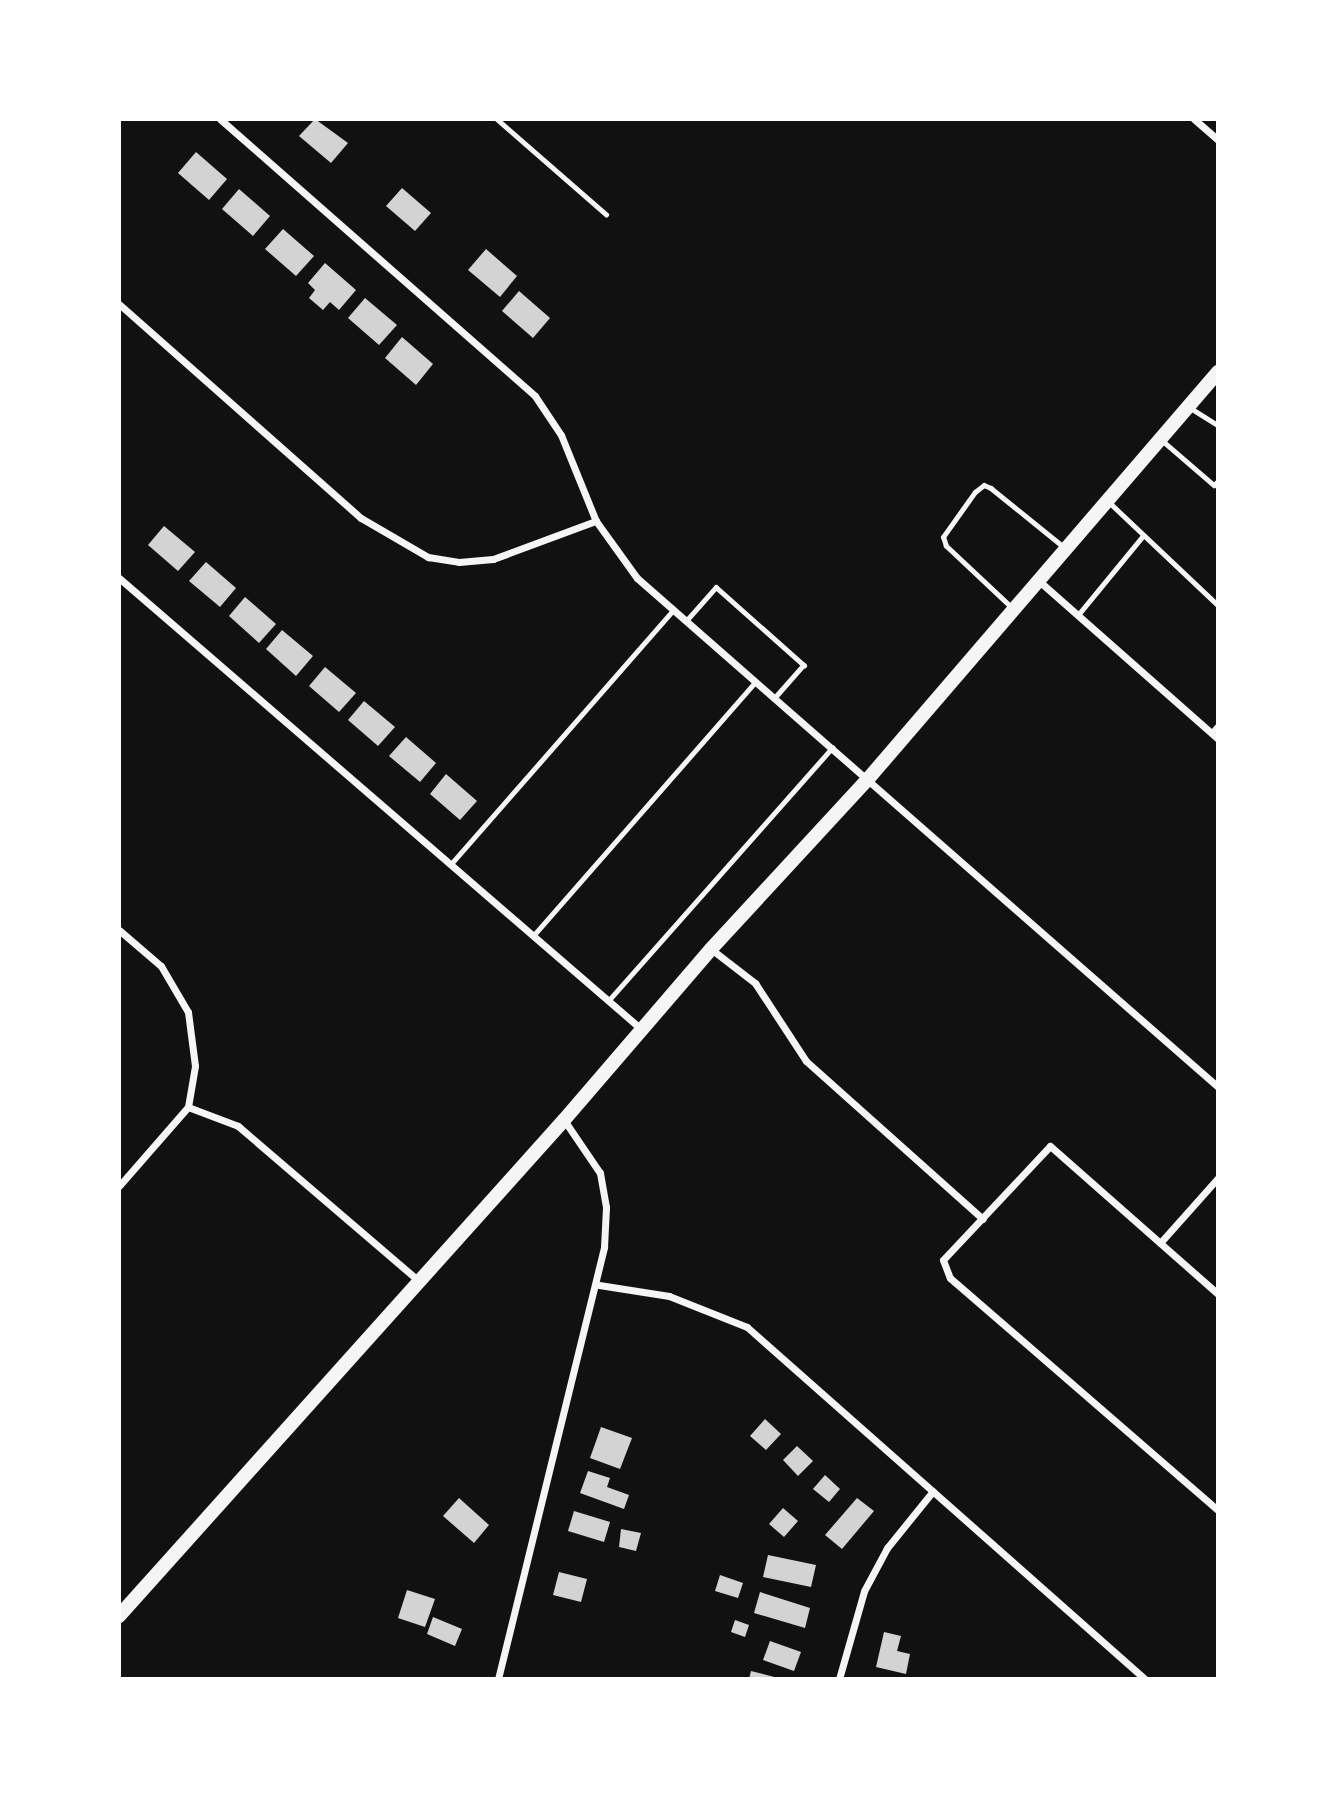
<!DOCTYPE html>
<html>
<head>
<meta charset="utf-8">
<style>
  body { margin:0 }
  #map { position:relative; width:1337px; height:1798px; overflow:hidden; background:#111; font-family:"PT Sans",sans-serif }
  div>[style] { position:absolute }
  .building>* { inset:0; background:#d3d3d3 }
  .service>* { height:4.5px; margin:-2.25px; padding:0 2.25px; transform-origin:2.25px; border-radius:2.25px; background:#f5f5f5 }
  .minor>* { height:7px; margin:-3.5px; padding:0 3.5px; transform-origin:3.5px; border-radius:3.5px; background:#f5f5f5 }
  .secondary>* { height:14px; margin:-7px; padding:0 7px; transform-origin:7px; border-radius:7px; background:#f5f5f5 }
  span { translate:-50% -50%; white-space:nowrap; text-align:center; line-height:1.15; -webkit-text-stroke:6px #fff; paint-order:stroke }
  .frame { position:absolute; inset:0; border:121px solid #fff; pointer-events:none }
</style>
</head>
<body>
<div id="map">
  <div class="building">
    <i style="clip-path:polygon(315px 119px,348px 143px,331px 163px,299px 136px)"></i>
    <i style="clip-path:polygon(196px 152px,227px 179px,209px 200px,178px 173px)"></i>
    <i style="clip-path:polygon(402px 188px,431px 213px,415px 231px,386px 206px)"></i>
    <i style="clip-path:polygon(239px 189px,270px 216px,253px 236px,222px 209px)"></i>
    <i style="clip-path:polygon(283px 229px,314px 256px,296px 276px,265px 249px)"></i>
    <i style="clip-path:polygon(486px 249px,517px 276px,500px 297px,468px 270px)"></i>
    <i style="clip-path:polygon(325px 263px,356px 290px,339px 310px,330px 302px,323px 310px,309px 298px,315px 290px,308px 283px)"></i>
    <i style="clip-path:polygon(519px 291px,550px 318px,533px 338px,502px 311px)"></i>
    <i style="clip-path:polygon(365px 298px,397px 325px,379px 345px,348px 318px)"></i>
    <i style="clip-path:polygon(402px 337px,433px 364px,416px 385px,385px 358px)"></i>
    <i style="clip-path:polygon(164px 526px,195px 552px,178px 571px,148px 545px)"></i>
    <i style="clip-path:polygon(206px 562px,236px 588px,220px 607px,189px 581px)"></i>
    <i style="clip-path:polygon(245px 597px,276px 624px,259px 643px,229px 616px)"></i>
    <i style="clip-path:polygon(282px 630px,313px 656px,296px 676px,266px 649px)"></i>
    <i style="clip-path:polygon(325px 667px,356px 693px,339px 712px,309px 686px)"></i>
    <i style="clip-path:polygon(364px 701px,395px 727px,378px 746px,348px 720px)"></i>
    <i style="clip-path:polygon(406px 737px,436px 763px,420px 782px,389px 756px)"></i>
    <i style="clip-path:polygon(446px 774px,477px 801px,460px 820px,430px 794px)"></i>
    <i style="clip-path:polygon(765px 1419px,781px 1434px,766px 1450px,750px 1436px)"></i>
    <i style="clip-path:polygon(601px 1427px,632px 1438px,620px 1469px,590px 1458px)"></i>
    <i style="clip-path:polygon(797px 1446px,813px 1461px,798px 1476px,783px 1460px)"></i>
    <i style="clip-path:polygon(588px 1471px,610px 1478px,607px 1487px,629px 1495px,624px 1509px,580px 1493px)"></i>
    <i style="clip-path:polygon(825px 1475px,840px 1489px,829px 1502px,813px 1489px)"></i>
    <i style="clip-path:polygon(459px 1498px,489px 1525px,474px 1543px,443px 1516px)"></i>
    <i style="clip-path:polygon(857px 1498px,874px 1511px,842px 1549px,825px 1535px)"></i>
    <i style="clip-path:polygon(783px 1508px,798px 1521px,784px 1537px,769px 1524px)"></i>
    <i style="clip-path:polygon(574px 1511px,610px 1522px,604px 1542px,568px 1531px)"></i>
    <i style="clip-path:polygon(621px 1529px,641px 1533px,636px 1551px,619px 1547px)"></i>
    <i style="clip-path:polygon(768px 1555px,816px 1565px,811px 1587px,763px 1577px)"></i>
    <i style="clip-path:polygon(559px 1572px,587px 1579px,581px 1602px,553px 1595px)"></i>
    <i style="clip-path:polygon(720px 1575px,743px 1583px,738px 1598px,715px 1591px)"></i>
    <i style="clip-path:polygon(407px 1590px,435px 1599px,425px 1627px,398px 1618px)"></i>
    <i style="clip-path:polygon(760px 1592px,810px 1608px,805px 1628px,754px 1613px)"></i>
    <i style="clip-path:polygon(433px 1617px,462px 1629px,455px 1646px,427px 1634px)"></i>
    <i style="clip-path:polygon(735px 1620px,749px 1625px,745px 1637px,731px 1632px)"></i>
    <i style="clip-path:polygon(884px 1632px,901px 1636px,897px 1651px,910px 1654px,906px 1674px,876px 1667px)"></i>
    <i style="clip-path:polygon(770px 1641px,801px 1652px,794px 1671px,763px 1660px)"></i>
    <i style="clip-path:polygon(751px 1671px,778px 1678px,778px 1679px,749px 1679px)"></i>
  </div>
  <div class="service">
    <i style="left:497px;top:119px;width:145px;rotate:41.1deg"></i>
    <i style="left:1192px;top:409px;width:31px;rotate:32deg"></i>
    <i style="left:1164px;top:442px;width:66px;rotate:40.7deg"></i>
    <i style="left:1214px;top:485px;width:6px;rotate:-45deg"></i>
    <i style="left:1109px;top:502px;width:150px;rotate:43.4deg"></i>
    <i style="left:1013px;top:609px;width:92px;rotate:-136.8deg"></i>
    <i style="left:946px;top:546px;width:9px;rotate:-108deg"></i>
    <i style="left:943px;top:537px;width:55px;rotate:-54.6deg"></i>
    <i style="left:975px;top:492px;width:11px;rotate:-38deg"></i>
    <i style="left:984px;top:485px;width:8px;rotate:23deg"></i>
    <i style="left:991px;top:488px;width:95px;rotate:39deg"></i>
    <i style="left:1078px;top:615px;width:102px;rotate:-50.6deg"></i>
    <i style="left:686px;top:621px;width:45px;rotate:-48.6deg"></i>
    <i style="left:716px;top:587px;width:118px;rotate:41.6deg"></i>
    <i style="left:804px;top:665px;width:44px;rotate:131.3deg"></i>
    <i style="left:1211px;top:733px;width:11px;rotate:-49deg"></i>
    <i style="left:451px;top:864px;width:337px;rotate:-48.8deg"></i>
    <i style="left:533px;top:936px;width:337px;rotate:-48.8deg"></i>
    <i style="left:609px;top:1000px;width:337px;rotate:-48.5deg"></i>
  </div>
  <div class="minor">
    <i style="left:220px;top:119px;width:419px;rotate:41.3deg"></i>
    <i style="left:535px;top:396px;width:47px;rotate:56.3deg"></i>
    <i style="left:561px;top:435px;width:93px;rotate:67.9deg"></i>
    <i style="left:596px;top:521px;width:70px;rotate:54.3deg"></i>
    <i style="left:637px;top:578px;width:772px;rotate:41.22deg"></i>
    <i style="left:1194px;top:119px;width:32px;rotate:41deg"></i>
    <i style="left:119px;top:304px;width:323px;rotate:41.5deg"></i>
    <i style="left:361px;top:518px;width:78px;rotate:30.2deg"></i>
    <i style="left:428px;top:557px;width:31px;rotate:9deg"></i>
    <i style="left:459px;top:562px;width:34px;rotate:-5deg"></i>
    <i style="left:493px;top:559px;width:110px;rotate:-20.3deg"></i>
    <i style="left:119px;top:578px;width:688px;rotate:40.82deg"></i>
    <i style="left:1039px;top:581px;width:239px;rotate:41.4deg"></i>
    <i style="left:119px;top:930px;width:55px;rotate:40.6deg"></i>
    <i style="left:161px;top:966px;width:53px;rotate:59.6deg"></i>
    <i style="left:188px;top:1012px;width:54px;rotate:82.6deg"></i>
    <i style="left:195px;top:1066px;width:42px;rotate:99.7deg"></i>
    <i style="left:711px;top:949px;width:56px;rotate:37.7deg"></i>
    <i style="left:755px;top:983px;width:93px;rotate:56.8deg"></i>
    <i style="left:806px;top:1061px;width:237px;rotate:41.8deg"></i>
    <i style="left:188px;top:1107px;width:53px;rotate:20.8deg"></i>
    <i style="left:238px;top:1126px;width:238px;rotate:40.6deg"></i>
    <i style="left:119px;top:1186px;width:105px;rotate:-48.9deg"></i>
    <i style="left:1160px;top:1243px;width:87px;rotate:-48.3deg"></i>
    <i style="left:599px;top:1285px;width:71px;rotate:8.9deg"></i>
    <i style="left:669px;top:1296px;width:84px;rotate:21.7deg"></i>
    <i style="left:747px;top:1327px;width:531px;rotate:41.49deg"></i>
    <i style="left:1218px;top:1294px;width:224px;rotate:-138.6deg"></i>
    <i style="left:1050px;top:1146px;width:156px;rotate:133.2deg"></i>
    <i style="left:943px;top:1260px;width:19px;rotate:69deg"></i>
    <i style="left:950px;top:1278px;width:354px;rotate:40.9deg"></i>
    <i style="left:498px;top:1679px;width:445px;rotate:-76.2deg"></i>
    <i style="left:604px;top:1247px;width:40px;rotate:-87.1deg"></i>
    <i style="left:606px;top:1207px;width:35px;rotate:-100deg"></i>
    <i style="left:600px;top:1173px;width:64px;rotate:-124.2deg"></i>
    <i style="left:839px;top:1679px;width:91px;rotate:-74.1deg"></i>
    <i style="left:864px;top:1591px;width:49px;rotate:-61.9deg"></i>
    <i style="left:887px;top:1548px;width:73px;rotate:-51.1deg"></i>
  </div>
  <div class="secondary">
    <i style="left:119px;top:1616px;width:666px;rotate:-48.1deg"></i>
    <i style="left:564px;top:1120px;width:225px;rotate:-49.3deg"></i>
    <i style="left:711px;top:949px;width:231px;rotate:-47.3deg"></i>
    <i style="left:868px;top:779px;width:537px;rotate:-49.31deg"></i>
  </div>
  <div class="frame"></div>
</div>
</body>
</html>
